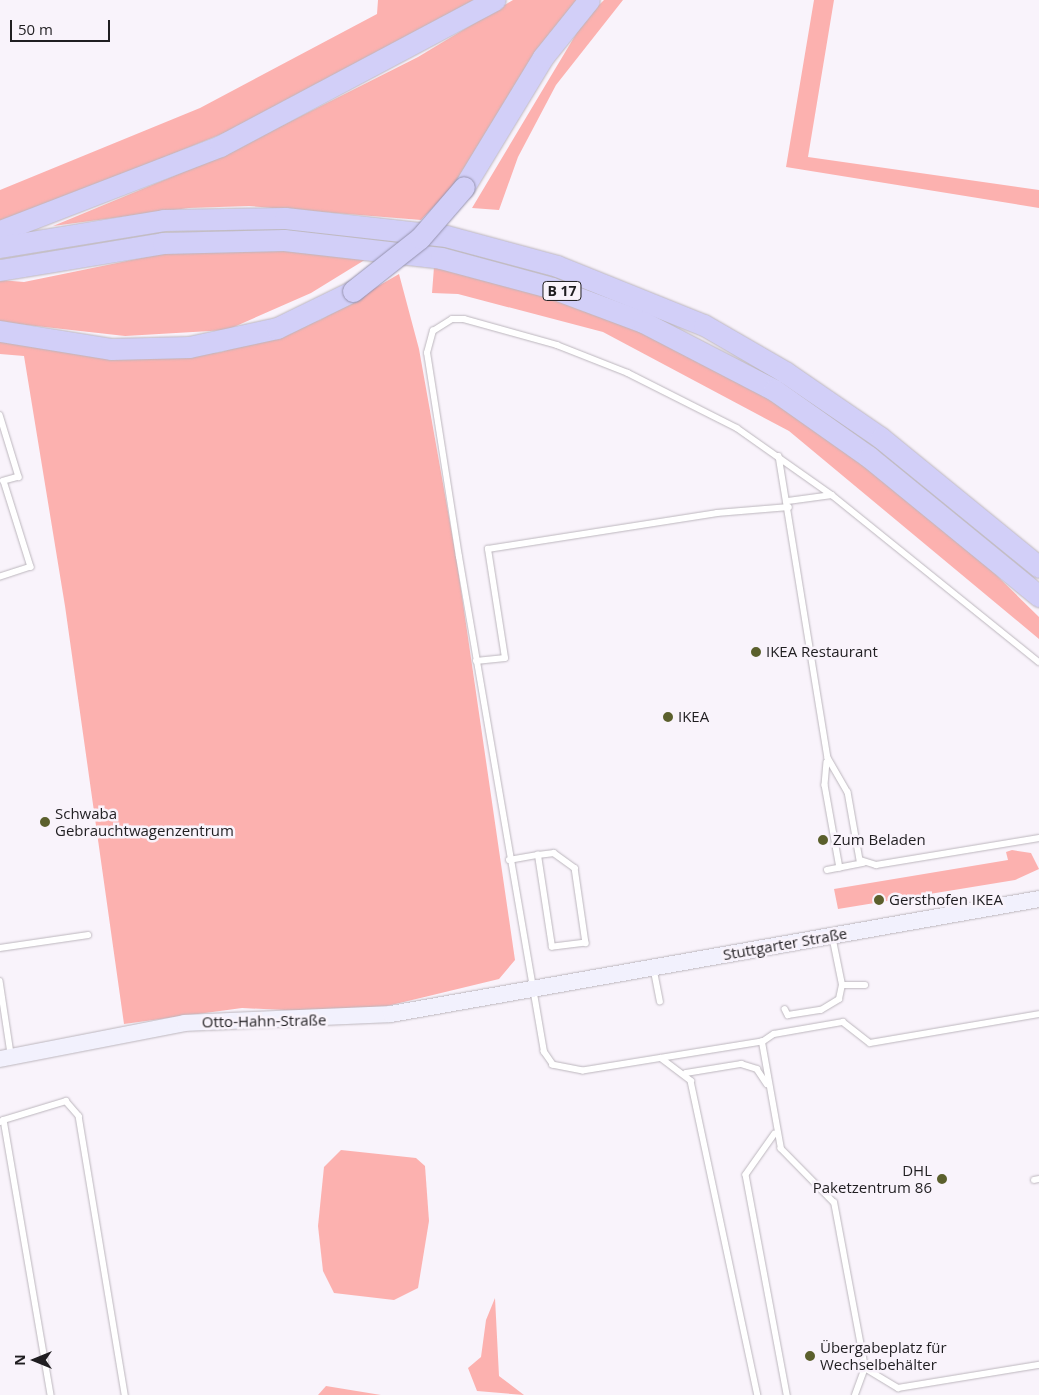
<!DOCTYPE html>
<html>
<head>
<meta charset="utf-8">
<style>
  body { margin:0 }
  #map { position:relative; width:1039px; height:1395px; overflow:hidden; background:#f9f3fb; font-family:"Open Sans",sans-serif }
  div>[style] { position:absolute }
  .green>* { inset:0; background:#fcb1af }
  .roads { filter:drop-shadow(0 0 1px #bcb6bd) drop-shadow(0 0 1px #bcb6bd) }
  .lane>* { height:5.5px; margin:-2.75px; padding:0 2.75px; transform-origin:2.75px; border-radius:2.75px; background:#fff }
  .secondary>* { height:16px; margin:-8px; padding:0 8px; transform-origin:8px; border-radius:8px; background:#f2f1fd }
  .highway>* { height:21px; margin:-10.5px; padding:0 10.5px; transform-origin:10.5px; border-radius:10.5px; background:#d2cff8 }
  .bridges { filter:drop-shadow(0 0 1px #9491ad) drop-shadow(0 0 1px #9491ad) }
  .highway-bridge>* { height:21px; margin:-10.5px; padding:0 10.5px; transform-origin:10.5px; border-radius:10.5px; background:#d2cff8 }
  .dots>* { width:14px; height:14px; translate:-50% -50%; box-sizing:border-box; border:2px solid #f9f3fb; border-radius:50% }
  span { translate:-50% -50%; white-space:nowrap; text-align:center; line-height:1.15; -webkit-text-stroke:5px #f9f3fb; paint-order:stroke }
  .shield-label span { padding:1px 4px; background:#f9f3fb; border:1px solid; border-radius:4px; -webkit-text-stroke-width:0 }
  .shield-label { font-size:14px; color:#201e21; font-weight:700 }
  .poi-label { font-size:15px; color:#201e21 }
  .left { translate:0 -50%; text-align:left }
  .right { translate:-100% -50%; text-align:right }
  .street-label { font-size:15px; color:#201e21 }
  .north { position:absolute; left:10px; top:1335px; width:50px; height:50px; -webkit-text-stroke:4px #f9f3fb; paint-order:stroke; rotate:270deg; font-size:14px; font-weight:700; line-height:20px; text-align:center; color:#201e21 }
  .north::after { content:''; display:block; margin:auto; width:18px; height:22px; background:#201e21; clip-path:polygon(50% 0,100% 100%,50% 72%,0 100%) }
  .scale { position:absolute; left:10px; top:20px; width:100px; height:22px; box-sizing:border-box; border:2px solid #201e21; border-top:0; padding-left:6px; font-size:15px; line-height:18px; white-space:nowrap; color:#201e21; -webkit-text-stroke:4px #f9f3fb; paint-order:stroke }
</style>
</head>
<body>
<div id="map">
  <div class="green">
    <i style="clip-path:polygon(378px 0,477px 0,229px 131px,0 224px,0 190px,200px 108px,377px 14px)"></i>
    <i style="clip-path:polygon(513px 0,578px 0,454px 185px,421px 220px,249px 206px,189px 208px,53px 226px,222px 156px,418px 57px)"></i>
    <i style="clip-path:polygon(604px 0,623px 0,556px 85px,518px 157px,499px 210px,472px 208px,585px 19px)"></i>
    <i style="clip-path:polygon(814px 0,834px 0,808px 157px,1039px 190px,1039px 208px,786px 167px)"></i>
    <i style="clip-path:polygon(195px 247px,376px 253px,311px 293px,227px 330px,125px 336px,0 322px,0 280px,24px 282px)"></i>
    <i style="clip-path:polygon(434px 267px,572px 302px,647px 332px,742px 382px,838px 444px,982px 561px,1039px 617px,1039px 639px,789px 431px,603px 332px,458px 294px,432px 293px)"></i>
    <i style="clip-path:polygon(399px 274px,419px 349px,457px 562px,515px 960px,499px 979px,379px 1008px,325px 1012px,242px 1008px,124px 1024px,65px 606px,24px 356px,0 354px,0 340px,119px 358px,170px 358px,221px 352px,320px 320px)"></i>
    <i style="clip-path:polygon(1012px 850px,1031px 853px,1039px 869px,1015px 880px,838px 909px,834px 889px,1008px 860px,1006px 852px)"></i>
    <i style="clip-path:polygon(341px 1150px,416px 1158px,425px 1166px,429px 1221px,418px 1288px,394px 1300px,334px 1293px,323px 1271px,318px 1226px,324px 1167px)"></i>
    <i style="clip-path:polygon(495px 1298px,499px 1376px,524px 1395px,477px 1391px,468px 1368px,481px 1357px,486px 1320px)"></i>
    <i style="clip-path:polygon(326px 1386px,381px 1395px,318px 1395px)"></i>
  </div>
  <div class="roads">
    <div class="lane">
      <i style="left:0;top:415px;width:65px;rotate:73deg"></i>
      <i style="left:19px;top:477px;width:16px;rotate:165deg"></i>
      <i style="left:4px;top:481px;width:90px;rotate:72.6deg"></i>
      <i style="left:31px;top:567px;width:33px;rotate:162deg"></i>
      <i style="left:779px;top:456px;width:306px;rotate:80.8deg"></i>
      <i style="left:828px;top:758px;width:39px;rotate:60deg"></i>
      <i style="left:848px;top:792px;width:69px;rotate:80deg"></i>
      <i style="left:860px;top:860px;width:17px;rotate:17deg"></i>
      <i style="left:876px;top:865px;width:165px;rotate:-9.4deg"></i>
      <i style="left:788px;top:501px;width:44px;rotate:-7.8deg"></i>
      <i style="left:476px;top:661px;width:29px;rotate:-6deg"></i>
      <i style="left:505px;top:658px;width:110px;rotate:-98.9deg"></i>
      <i style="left:488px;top:549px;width:232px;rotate:-8.9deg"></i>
      <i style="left:717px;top:513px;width:72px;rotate:-4.8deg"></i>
      <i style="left:827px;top:762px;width:23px;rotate:95deg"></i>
      <i style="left:825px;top:785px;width:84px;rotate:79.8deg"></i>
      <i style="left:509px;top:860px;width:29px;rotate:-10deg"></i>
      <i style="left:538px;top:855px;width:16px;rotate:-7deg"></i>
      <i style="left:554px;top:853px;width:26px;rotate:36deg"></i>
      <i style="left:575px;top:868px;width:76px;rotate:81.7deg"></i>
      <i style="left:586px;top:943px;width:34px;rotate:173deg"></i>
      <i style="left:552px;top:947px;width:93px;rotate:-98.7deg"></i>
      <i style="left:827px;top:870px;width:37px;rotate:-11deg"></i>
      <i style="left:0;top:948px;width:89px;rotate:-8.4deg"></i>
      <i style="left:654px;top:969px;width:33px;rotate:79deg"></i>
      <i style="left:0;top:981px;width:74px;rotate:81.4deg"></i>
      <i style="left:842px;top:985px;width:23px"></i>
      <i style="left:785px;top:1009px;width:7px;rotate:63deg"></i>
      <i style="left:788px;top:1015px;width:33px;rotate:-9deg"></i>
      <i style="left:821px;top:1010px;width:21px;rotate:-31deg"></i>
      <i style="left:839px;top:999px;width:14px;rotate:-78deg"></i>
      <i style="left:842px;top:985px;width:50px;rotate:-101.5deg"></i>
      <i style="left:762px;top:1042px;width:181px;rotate:170.8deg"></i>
      <i style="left:583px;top:1071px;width:31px;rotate:-169deg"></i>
      <i style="left:553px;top:1065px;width:16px;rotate:-125deg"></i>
      <i style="left:544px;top:1052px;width:502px;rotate:-99.74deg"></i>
      <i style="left:459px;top:557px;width:206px;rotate:-98.9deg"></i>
      <i style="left:427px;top:353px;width:23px;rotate:-75deg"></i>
      <i style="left:433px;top:331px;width:22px;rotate:-32deg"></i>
      <i style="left:452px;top:319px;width:12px"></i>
      <i style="left:464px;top:319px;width:97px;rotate:15.6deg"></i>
      <i style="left:557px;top:345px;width:76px;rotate:21.5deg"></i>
      <i style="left:628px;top:373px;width:122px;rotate:26.8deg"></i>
      <i style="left:737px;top:428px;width:116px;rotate:35.2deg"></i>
      <i style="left:832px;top:495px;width:266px;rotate:38.9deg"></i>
      <i style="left:661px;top:1058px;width:38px;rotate:37deg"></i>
      <i style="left:691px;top:1081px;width:321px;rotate:78deg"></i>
      <i style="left:686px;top:1073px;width:56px;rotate:-9.3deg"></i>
      <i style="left:741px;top:1064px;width:17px;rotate:17deg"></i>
      <i style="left:757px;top:1069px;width:18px;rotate:56deg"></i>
      <i style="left:4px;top:1120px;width:65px;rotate:-17deg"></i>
      <i style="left:66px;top:1101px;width:20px;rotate:49deg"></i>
      <i style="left:79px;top:1116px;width:283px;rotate:80.6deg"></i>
      <i style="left:0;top:1122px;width:4px;rotate:-27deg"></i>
      <i style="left:4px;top:1120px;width:279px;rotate:80.3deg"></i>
      <i style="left:775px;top:1134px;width:50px;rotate:125.3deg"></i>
      <i style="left:746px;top:1175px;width:224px;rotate:79.4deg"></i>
      <i style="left:1034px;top:1180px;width:5px;rotate:-11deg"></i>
      <i style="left:865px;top:1368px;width:39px;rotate:31deg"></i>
      <i style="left:898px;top:1388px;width:143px;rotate:-9.3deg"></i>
      <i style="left:855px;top:1395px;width:29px;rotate:-70deg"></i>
      <i style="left:865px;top:1368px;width:168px;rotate:-100.6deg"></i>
      <i style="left:834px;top:1203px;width:76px;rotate:-134.5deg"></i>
      <i style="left:781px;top:1149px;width:109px;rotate:-100.1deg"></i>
      <i style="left:762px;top:1042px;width:14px;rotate:-34deg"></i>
      <i style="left:774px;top:1034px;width:70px;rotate:-9.9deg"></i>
      <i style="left:843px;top:1022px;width:34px;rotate:38deg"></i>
      <i style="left:870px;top:1043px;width:171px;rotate:-9.7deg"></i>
    </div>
    <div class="secondary">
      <i style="left:0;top:1059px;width:188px;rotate:-11deg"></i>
      <i style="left:185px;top:1023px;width:206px;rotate:-2.5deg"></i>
      <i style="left:391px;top:1014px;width:658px;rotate:-10.06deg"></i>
    </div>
    <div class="highway">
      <i style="left:464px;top:187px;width:152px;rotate:-58.7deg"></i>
      <i style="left:543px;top:57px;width:73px;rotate:-51.1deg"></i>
      <i style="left:0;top:231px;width:236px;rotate:-21.1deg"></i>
      <i style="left:220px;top:146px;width:311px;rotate:-28deg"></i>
      <i style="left:0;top:247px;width:166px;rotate:-9.3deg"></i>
      <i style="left:164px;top:220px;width:121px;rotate:-0.9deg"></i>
      <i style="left:285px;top:218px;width:162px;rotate:6.4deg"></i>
      <i style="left:446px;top:236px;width:115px;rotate:15.1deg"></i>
      <i style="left:557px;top:266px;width:158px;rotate:21.9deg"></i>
      <i style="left:704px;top:325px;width:94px;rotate:30.1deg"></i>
      <i style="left:785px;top:372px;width:116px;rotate:34.5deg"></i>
      <i style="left:881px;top:438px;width:204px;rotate:39.2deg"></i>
      <i style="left:0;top:270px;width:165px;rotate:-9.4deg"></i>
      <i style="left:163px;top:243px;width:121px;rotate:-1.4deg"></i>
      <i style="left:284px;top:240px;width:158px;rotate:6.5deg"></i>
      <i style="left:441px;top:258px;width:115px;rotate:15.1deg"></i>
      <i style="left:552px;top:288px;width:97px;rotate:20.5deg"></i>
      <i style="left:643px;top:322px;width:148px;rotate:27.4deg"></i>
      <i style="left:774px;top:390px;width:116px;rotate:35.2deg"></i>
      <i style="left:869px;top:457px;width:220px;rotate:39.3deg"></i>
      <i style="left:0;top:331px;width:112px;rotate:9.2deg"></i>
      <i style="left:111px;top:349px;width:78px;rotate:-1.5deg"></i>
      <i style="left:189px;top:347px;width:90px;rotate:-12.2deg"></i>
      <i style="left:277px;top:328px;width:85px;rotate:-26deg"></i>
    </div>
  </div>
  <div class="bridges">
    <div class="highway-bridge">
      <i style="left:353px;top:291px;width:85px;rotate:-38.3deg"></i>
      <i style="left:420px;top:238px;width:67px;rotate:-49.2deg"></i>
    </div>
  </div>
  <div class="dots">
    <i style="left:756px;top:652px;background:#5b5f2c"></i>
    <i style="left:668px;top:717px;background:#5b5f2c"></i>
    <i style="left:45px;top:822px;background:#5b5f2c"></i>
    <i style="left:823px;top:840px;background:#5b5f2c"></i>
    <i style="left:879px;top:900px;background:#5b5f2c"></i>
    <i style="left:942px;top:1179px;background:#5b5f2c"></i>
    <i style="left:810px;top:1356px;background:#5b5f2c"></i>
  </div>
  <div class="shield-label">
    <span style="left:562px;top:291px">B 17</span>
  </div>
  <div class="poi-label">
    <span class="left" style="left:766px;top:652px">IKEA Restaurant</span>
    <span class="left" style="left:678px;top:717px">IKEA</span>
    <span class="left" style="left:55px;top:822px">Schwaba<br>Gebrauchtwagenzentrum</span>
    <span class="left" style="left:833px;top:840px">Zum Beladen</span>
    <span class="left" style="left:889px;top:900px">Gersthofen IKEA</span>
    <span class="right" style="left:932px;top:1179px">DHL<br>Paketzentrum 86</span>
    <span class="left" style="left:820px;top:1356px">Übergabeplatz für<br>Wechselbehälter</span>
  </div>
  <div class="street-label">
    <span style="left:785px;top:944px;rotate:-10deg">Stuttgarter Straße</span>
    <span style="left:264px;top:1021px;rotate:-1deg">Otto-Hahn-Straße</span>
  </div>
  <div class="north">N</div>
  <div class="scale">50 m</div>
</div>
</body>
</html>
